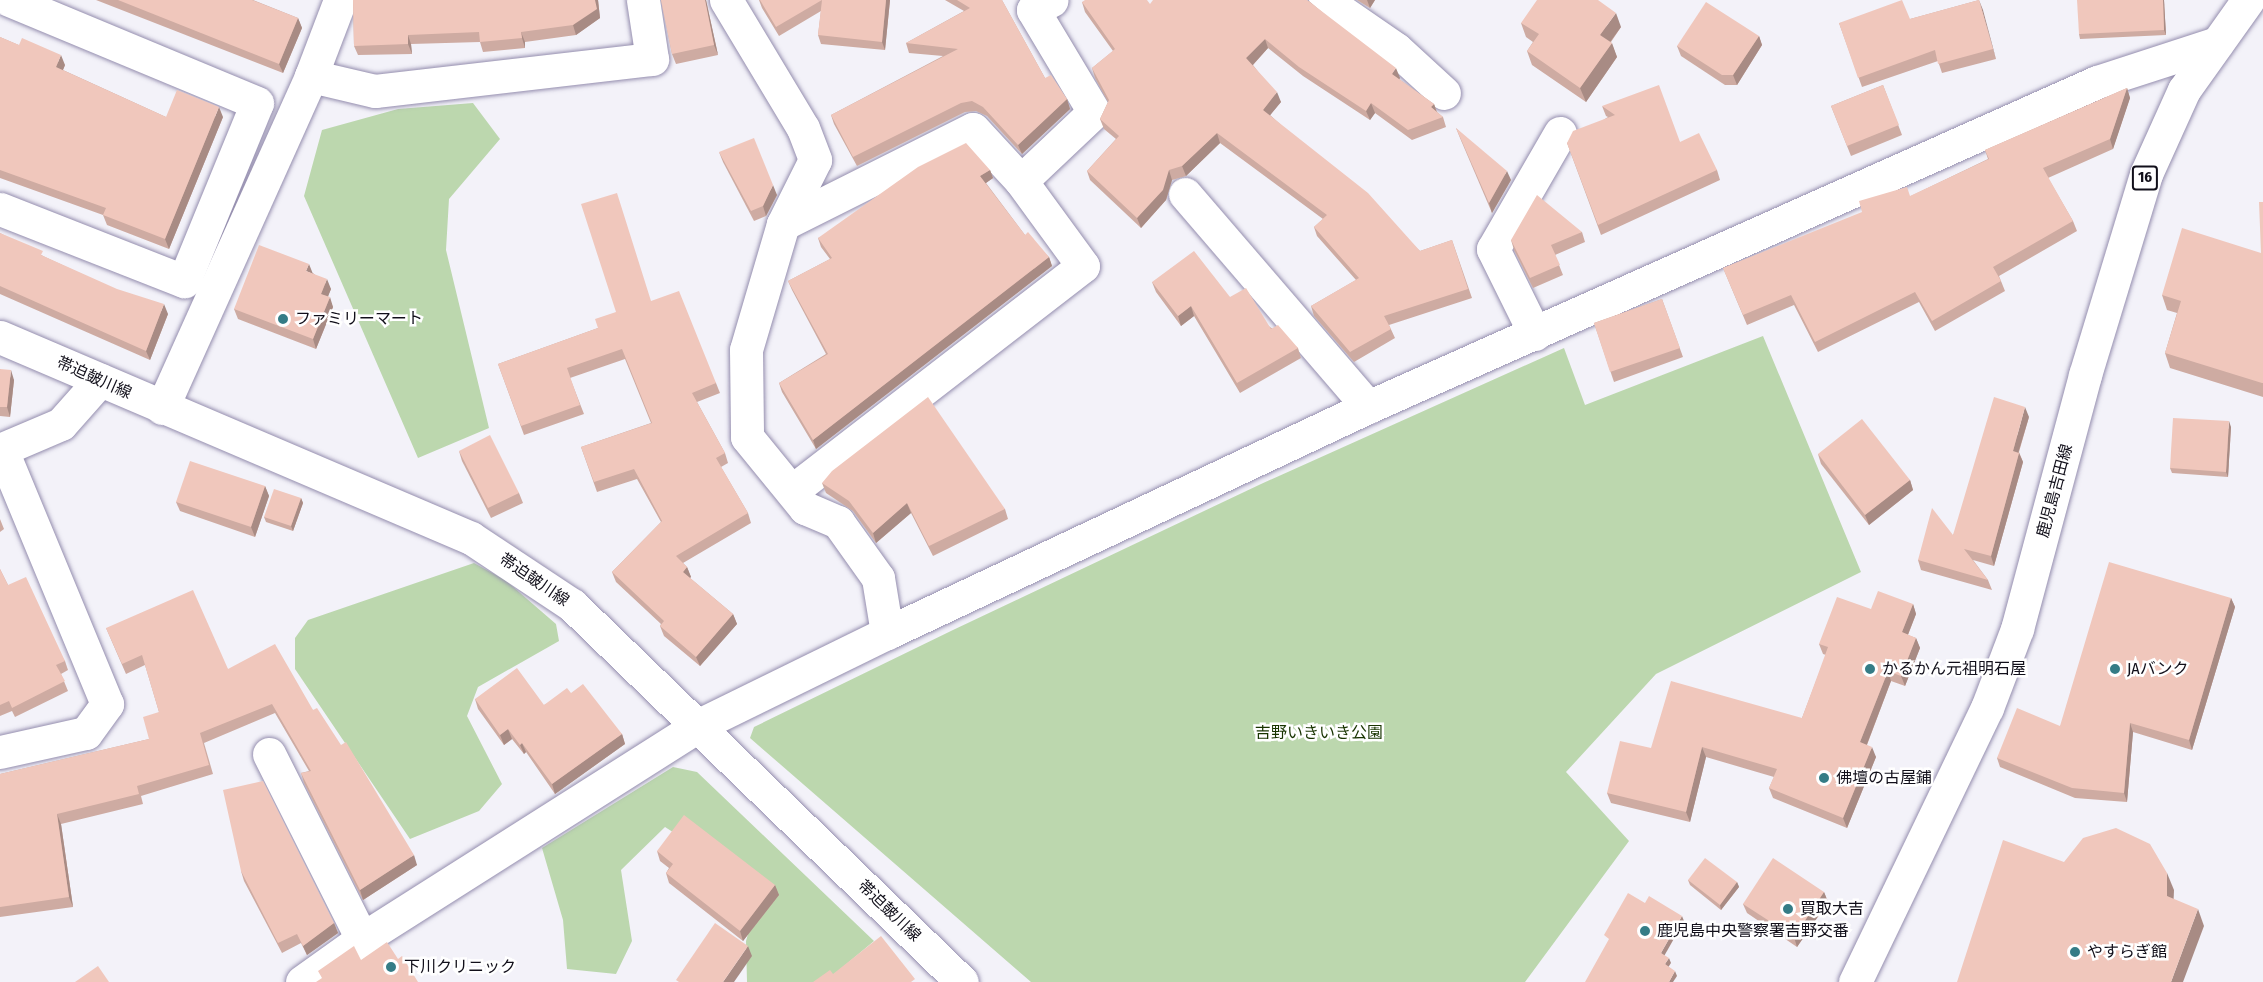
<!DOCTYPE html>
<html>
<head>
<meta charset="utf-8">
<style>
  body { margin:0 }
  #map { position:relative; width:2263px; height:982px; overflow:hidden; background:#f3f2f9; font-family:"Fira Sans Condensed","Noto Sans JP",sans-serif }
  div>[style] { position:absolute }
  .green>* { inset:0; background:#bcd7ae }
  .roads { filter:drop-shadow(0 0 2px #948dae) drop-shadow(0 0 2px #948dae) }
  .minor>* { height:33px; margin:-16.5px; padding:0 16.5px; transform-origin:16.5px; border-radius:16.5px; background:#fff }
  .major>* { height:33px; margin:-16.5px; padding:0 16.5px; transform-origin:16.5px; border-radius:16.5px; background:#fff }
  .wall>* { inset:0; background:#ceaba2 }
  .shaded-wall>* { inset:0; background:#a88b84 }
  .building>* { inset:0; background:#f0c7bc }
  .dots>* { width:16px; height:16px; translate:-50% -50%; box-sizing:border-box; border:3px solid #fff; border-radius:50% }
  span { translate:-50% -50%; white-space:nowrap; text-align:center; line-height:1.15; -webkit-text-stroke:5px #fff; paint-order:stroke }
  .shield-label span { padding:2px 4px; background:#fff; border:2px solid; border-radius:4px; -webkit-text-stroke-width:0 }
  .shield-label { font-size:15px; color:#110f1a; font-weight:700 }
  .poi-label { font-size:16px; color:#110f1a }
  .left { translate:0 -50%; text-align:left }
  .street-label { font-size:16px; color:#110f1a }
  .park-label { font-size:16px; color:#183400 }
</style>
</head>
<body>
<div id="map">
  <div class="green">
    <i style="clip-path:polygon(473px 103px,500px 139px,449px 199px,446px 250px,489px 428px,418px 458px,304px 196px,322px 130px,398px 109px)"></i>
    <i style="clip-path:polygon(1763px 336px,1861px 572px,1656px 674px,1566px 772px,1629px 841px,1525px 982px,1031px 982px,750px 738px,754px 727px,953px 630px,1261px 484px,1564px 348px,1585px 405px)"></i>
    <i style="clip-path:polygon(474px 563px,505px 580px,556px 624px,559px 641px,478px 687px,467px 716px,502px 784px,479px 811px,410px 839px,295px 669px,295px 638px,308px 620px)"></i>
    <i style="clip-path:polygon(673px 767px,697px 772px,874px 941px,825px 982px,747px 982px,746px 941px,761px 889px,665px 827px,621px 870px,632px 941px,616px 974px,567px 969px,563px 920px,542px 848px)"></i>
  </div>
  <div class="roads">
    <div class="minor">
      <i style="left:726px;top:0;width:149px;rotate:59deg"></i>
      <i style="left:803px;top:128px;width:34px;rotate:69deg"></i>
      <i style="left:815px;top:160px;width:72px;rotate:116.6deg"></i>
      <i style="left:783px;top:224px;width:131px;rotate:106.4deg"></i>
      <i style="left:746px;top:350px;width:87px;rotate:89.3deg"></i>
      <i style="left:747px;top:437px;width:92px;rotate:50.8deg"></i>
      <i style="left:805px;top:508px;width:36px;rotate:23deg"></i>
      <i style="left:838px;top:522px;width:69px;rotate:54.5deg"></i>
      <i style="left:878px;top:578px;width:56px;rotate:80.7deg"></i>
      <i style="left:1325px;top:0;width:86px;rotate:34.6deg"></i>
      <i style="left:1396px;top:49px;width:65px;rotate:42.5deg"></i>
      <i style="left:311px;top:76px;width:66px;rotate:13.2deg"></i>
      <i style="left:375px;top:91px;width:279px;rotate:-6.6deg"></i>
      <i style="left:652px;top:59px;width:60px;rotate:-98.7deg"></i>
      <i style="left:1021px;top:181px;width:100px;rotate:-43.4deg"></i>
      <i style="left:1094px;top:112px;width:119px;rotate:-120.9deg"></i>
      <i style="left:1033px;top:10px;width:21px;rotate:-28deg"></i>
      <i style="left:1185px;top:194px;width:281px;rotate:49.3deg"></i>
      <i style="left:0;top:209px;width:198px;rotate:21.4deg"></i>
      <i style="left:184px;top:281px;width:192px;rotate:-67.7deg"></i>
      <i style="left:257px;top:103px;width:269px;rotate:-157.4deg"></i>
      <i style="left:783px;top:224px;width:212px;rotate:-26.6deg"></i>
      <i style="left:973px;top:129px;width:71px;rotate:47.3deg"></i>
      <i style="left:1021px;top:181px;width:105px;rotate:53.9deg"></i>
      <i style="left:1083px;top:266px;width:366px;rotate:142.3deg"></i>
      <i style="left:1535px;top:334px;width:95px;rotate:-116.3deg"></i>
      <i style="left:1493px;top:249px;width:134px;rotate:-60deg"></i>
      <i style="left:0;top:337px;width:512px;rotate:23.11deg"></i>
      <i style="left:471px;top:538px;width:121px;rotate:33.6deg"></i>
      <i style="left:572px;top:605px;width:542px;rotate:44.03deg"></i>
      <i style="left:162px;top:408px;width:364px;rotate:-65.8deg"></i>
      <i style="left:311px;top:76px;width:81px;rotate:-69.1deg"></i>
      <i style="left:0;top:450px;width:66px;rotate:-23.1deg"></i>
      <i style="left:61px;top:424px;width:59px;rotate:-48.4deg"></i>
      <i style="left:0;top:752px;width:88px;rotate:-12.5deg"></i>
      <i style="left:86px;top:733px;width:36px;rotate:-54deg"></i>
      <i style="left:107px;top:704px;width:275px;rotate:-112.5deg"></i>
      <i style="left:269px;top:754px;width:207px;rotate:63.3deg"></i>
      <i style="left:302px;top:982px;width:74px;rotate:-35.6deg"></i>
      <i style="left:362px;top:939px;width:399px;rotate:-32.4deg"></i>
      <i style="left:699px;top:725px;width:209px;rotate:-26.1deg"></i>
      <i style="left:887px;top:633px;width:531px;rotate:-25.17deg"></i>
      <i style="left:1368px;top:407px;width:798px;rotate:-24.03deg"></i>
      <i style="left:2097px;top:82px;width:126px;rotate:-18deg"></i>
    </div>
    <div class="major">
      <i style="left:1855px;top:982px;width:304px;rotate:-64.3deg"></i>
      <i style="left:1987px;top:708px;width:85px;rotate:-69.2deg"></i>
      <i style="left:2017px;top:629px;width:263px;rotate:-75deg"></i>
      <i style="left:2085px;top:375px;width:210px;rotate:-73.1deg"></i>
      <i style="left:2146px;top:174px;width:92px;rotate:-65.7deg"></i>
      <i style="left:2184px;top:90px;width:110px;rotate:-54.6deg"></i>
    </div>
  </div>
  <div class="wall">
    <i style="clip-path:polygon(96px 0,253px 0,298px 18px,302px 28px,283px 73px)"></i>
    <i style="clip-path:polygon(353px 0,598px 0,600px 18px,576px 35px,525px 42px,525px 48px,483px 52px,480px 42px,411px 44px,412px 54px,358px 55px,354px 46px)"></i>
    <i style="clip-path:polygon(661px 0,706px 0,718px 55px,676px 64px,672px 54px)"></i>
    <i style="clip-path:polygon(759px 0,890px 0,885px 50px,821px 44px,818px 35px,821px 11px,779px 36px,762px 8px)"></i>
    <i style="clip-path:polygon(945px 0,1002px 0,1045px 78px,1067px 99px,1070px 109px,1022px 154px,987px 116px,976px 111px,965px 112px,857px 166px,834px 124px,831px 115px,943px 56px,909px 53px,906px 43px,964px 11px)"></i>
    <i style="clip-path:polygon(1357px 0,1375px 0,1370px 8px)"></i>
    <i style="clip-path:polygon(1979px 0,1996px 59px,1942px 73px,1938px 61px,1862px 87px,1839px 23px,1910px 19px)"></i>
    <i style="clip-path:polygon(2164px 0,2166px 35px,2080px 39px,2079px 34px)"></i>
    <i style="clip-path:polygon(1309px 1px,1400px 78px,1399px 79px,1434px 104px,1437px 112px,1443px 117px,1446px 127px,1412px 140px,1375px 113px,1370px 120px,1303px 76px,1268px 48px,1253px 65px,1281px 102px,1270px 115px,1420px 251px,1452px 240px,1472px 298px,1389px 325px,1395px 338px,1354px 362px,1314px 316px,1311px 306px,1356px 280px,1317px 236px,1314px 227px,1323px 219px,1220px 143px,1186px 176px,1172px 180px,1166px 200px,1141px 228px,1090px 180px,1087px 171px,1116px 139px,1104px 129px,1100px 119px,1108px 102px,1095px 78px,1092px 68px,1113px 51px,1085px 12px,1082px 2px,1150px 4px)"></i>
    <i style="clip-path:polygon(1521px 23px,1621px 27px,1611px 42px,1617px 57px,1586px 102px,1532px 65px,1527px 51px,1533px 42px,1526px 37px)"></i>
    <i style="clip-path:polygon(1759px 36px,1762px 45px,1737px 85px,1725px 85px,1681px 56px,1677px 46px)"></i>
    <i style="clip-path:polygon(0 37px,65px 65px,63px 70px,166px 117px,223px 117px,169px 249px,107px 225px,103px 215px,0 178px)"></i>
    <i style="clip-path:polygon(1883px 85px,1902px 135px,1851px 156px,1831px 106px)"></i>
    <i style="clip-path:polygon(2127px 88px,2130px 98px,2113px 149px,2048px 178px,2073px 221px,2077px 231px,1999px 276px,2005px 291px,1935px 331px,1919px 302px,1818px 352px,1794px 305px,1747px 325px,1723px 268px,1911px 196px,1988px 159px,1985px 150px)"></i>
    <i style="clip-path:polygon(1602px 106px,1680px 142px,1717px 170px,1720px 180px,1601px 235px,1567px 143px,1608px 117px,1606px 116px)"></i>
    <i style="clip-path:polygon(1456px 128px,1511px 180px,1492px 213px,1460px 138px)"></i>
    <i style="clip-path:polygon(719px 152px,777px 195px,766px 216px,754px 221px,723px 162px)"></i>
    <i style="clip-path:polygon(990px 170px,993px 178px,986px 183px,1025px 235px,1049px 257px,1052px 266px,816px 449px,782px 392px,779px 383px,826px 354px,792px 290px,788px 281px,830px 259px,821px 247px,818px 238px)"></i>
    <i style="clip-path:polygon(2263px 202px,2263px 397px,2170px 368px,2165px 353px,2177px 313px,2167px 310px,2162px 295px,2261px 253px)"></i>
    <i style="clip-path:polygon(1582px 232px,1585px 242px,1555px 255px,1563px 275px,1533px 288px,1514px 250px,1511px 240px)"></i>
    <i style="clip-path:polygon(0 233px,45px 257px,168px 314px,150px 360px,0 294px)"></i>
    <i style="clip-path:polygon(313px 273px,331px 289px,328px 296px,333px 307px,316px 349px,238px 319px,234px 309px)"></i>
    <i style="clip-path:polygon(1152px 282px,1230px 297px,1298px 348px,1301px 358px,1240px 393px,1194px 316px,1181px 326px,1156px 292px)"></i>
    <i style="clip-path:polygon(1662px 299px,1683px 357px,1614px 382px,1594px 323px)"></i>
    <i style="clip-path:polygon(652px 301px,716px 383px,720px 393px,697px 402px,725px 453px,728px 463px,721px 467px,748px 513px,751px 523px,683px 563px,687px 567px,691px 577px,690px 578px,733px 614px,737px 624px,700px 666px,664px 636px,660px 626px,661px 624px,616px 582px,612px 572px,661px 522px,637px 479px,597px 492px,581px 447px,651px 423px,625px 359px,570px 378px,584px 414px,524px 435px,498px 364px,598px 328px)"></i>
    <i style="clip-path:polygon(0 369px,14px 380px,10px 417px,0 416px)"></i>
    <i style="clip-path:polygon(2029px 417px,2019px 452px,2023px 462px,1994px 566px,1973px 560px,1988px 580px,1992px 590px,1921px 570px,1918px 560px,1953px 535px)"></i>
    <i style="clip-path:polygon(2231px 427px,2228px 477px,2172px 473px,2170px 468px)"></i>
    <i style="clip-path:polygon(459px 451px,519px 493px,523px 503px,491px 518px,462px 461px)"></i>
    <i style="clip-path:polygon(1818px 454px,1910px 480px,1913px 490px,1869px 525px,1821px 464px)"></i>
    <i style="clip-path:polygon(822px 483px,1005px 509px,1008px 519px,933px 556px,911px 513px,876px 543px,853px 511px,826px 493px)"></i>
    <i style="clip-path:polygon(265px 486px,269px 496px,255px 537px,180px 511px,176px 502px)"></i>
    <i style="clip-path:polygon(301px 498px,303px 503px,293px 531px,266px 522px,264px 517px)"></i>
    <i style="clip-path:polygon(0 519px,4px 529px,0 532px)"></i>
    <i style="clip-path:polygon(0 569px,8px 585px,65px 661px,68px 670px,61px 674px,68px 691px,15px 717px,12px 711px,0 716px)"></i>
    <i style="clip-path:polygon(2231px 598px,2235px 607px,2192px 750px,2133px 732px,2127px 802px,2075px 798px,2000px 767px,1997px 758px,2060px 726px)"></i>
    <i style="clip-path:polygon(1913px 604px,1916px 614px,1908px 635px,1916px 638px,1920px 648px,1905px 686px,1891px 681px,1867px 745px,1876px 757px,1847px 828px,1773px 798px,1769px 788px,1774px 777px,1706px 757px,1690px 822px,1611px 803px,1607px 793px,1651px 748px,1802px 718px,1826px 655px,1823px 654px,1819px 644px)"></i>
    <i style="clip-path:polygon(106px 628px,228px 669px,313px 710px,417px 865px,363px 900px,304px 783px,301px 773px,309px 771px,275px 713px,204px 743px,213px 774px,141px 796px,143px 804px,61px 824px,73px 907px,0 917px,0 774px,149px 739px,159px 712px,145px 665px,126px 674px)"></i>
    <i style="clip-path:polygon(571px 693px,622px 734px,625px 744px,555px 794px,526px 752px,524px 754px,512px 739px,504px 745px,478px 709px,475px 699px,544px 705px)"></i>
    <i style="clip-path:polygon(657px 851px,775px 885px,779px 895px,743px 941px,669px 883px,666px 873px,669px 868px,660px 861px)"></i>
    <i style="clip-path:polygon(241px 871px,334px 923px,338px 933px,307px 955px,301px 943px,282px 953px,244px 881px)"></i>
    <i style="clip-path:polygon(1688px 880px,1737px 882px,1739px 887px,1721px 910px,1690px 885px)"></i>
    <i style="clip-path:polygon(1824px 892px,1828px 902px,1797px 947px,1747px 913px,1743px 904px)"></i>
  </div>
  <div class="shaded-wall">
    <i style="clip-path:polygon(595px 0,598px 0,600px 18px,576px 35px,573px 25px)"></i>
    <i style="clip-path:polygon(705px 0,706px 0,718px 55px,714px 45px)"></i>
    <i style="clip-path:polygon(886px 0,890px 0,885px 50px,882px 42px)"></i>
    <i style="clip-path:polygon(1367px 0,1375px 0,1370px 8px)"></i>
    <i style="clip-path:polygon(1979px 0,1983px 10px,1996px 59px,1993px 49px)"></i>
    <i style="clip-path:polygon(2163px 0,2164px 0,2166px 35px,2164px 30px)"></i>
    <i style="clip-path:polygon(1616px 13px,1621px 27px,1605px 49px,1600px 35px)"></i>
    <i style="clip-path:polygon(298px 18px,302px 28px,283px 73px,279px 64px)"></i>
    <i style="clip-path:polygon(521px 32px,525px 42px,525px 48px,522px 38px)"></i>
    <i style="clip-path:polygon(408px 35px,411px 44px,412px 54px,408px 44px)"></i>
    <i style="clip-path:polygon(1759px 36px,1762px 45px,1737px 85px,1733px 75px)"></i>
    <i style="clip-path:polygon(1265px 39px,1268px 48px,1250px 68px,1246px 58px)"></i>
    <i style="clip-path:polygon(1612px 43px,1617px 57px,1586px 102px,1580px 88px)"></i>
    <i style="clip-path:polygon(61px 55px,65px 65px,60px 77px,56px 67px)"></i>
    <i style="clip-path:polygon(1396px 68px,1400px 78px,1396px 84px,1392px 74px)"></i>
    <i style="clip-path:polygon(2127px 88px,2130px 98px,2113px 149px,2110px 139px)"></i>
    <i style="clip-path:polygon(1277px 92px,1281px 102px,1267px 119px,1263px 110px)"></i>
    <i style="clip-path:polygon(1067px 99px,1070px 109px,1022px 154px,1018px 145px)"></i>
    <i style="clip-path:polygon(1371px 103px,1375px 113px,1370px 120px,1366px 111px)"></i>
    <i style="clip-path:polygon(1434px 104px,1437px 113px,1431px 107px)"></i>
    <i style="clip-path:polygon(219px 107px,223px 117px,169px 249px,165px 239px)"></i>
    <i style="clip-path:polygon(1217px 133px,1220px 143px,1186px 176px,1182px 166px)"></i>
    <i style="clip-path:polygon(990px 170px,993px 178px,983px 185px,980px 176px)"></i>
    <i style="clip-path:polygon(1169px 170px,1172px 180px,1166px 200px,1141px 228px,1137px 218px)"></i>
    <i style="clip-path:polygon(1507px 171px,1511px 180px,1492px 213px,1489px 203px)"></i>
    <i style="clip-path:polygon(773px 185px,777px 195px,766px 216px,763px 206px)"></i>
    <i style="clip-path:polygon(1049px 257px,1052px 266px,816px 449px,813px 440px)"></i>
    <i style="clip-path:polygon(309px 264px,313px 274px,306px 271px)"></i>
    <i style="clip-path:polygon(327px 279px,331px 289px,325px 304px,321px 294px)"></i>
    <i style="clip-path:polygon(330px 297px,333px 307px,316px 349px,313px 339px)"></i>
    <i style="clip-path:polygon(164px 304px,168px 314px,150px 360px,146px 351px)"></i>
    <i style="clip-path:polygon(1191px 306px,1194px 316px,1181px 326px,1178px 316px)"></i>
    <i style="clip-path:polygon(11px 370px,14px 380px,10px 417px,7px 407px)"></i>
    <i style="clip-path:polygon(2025px 407px,2029px 417px,2016px 460px,2013px 451px)"></i>
    <i style="clip-path:polygon(2229px 421px,2231px 427px,2228px 477px,2226px 472px)"></i>
    <i style="clip-path:polygon(2019px 453px,2023px 462px,1994px 566px,1991px 556px)"></i>
    <i style="clip-path:polygon(1910px 480px,1913px 490px,1869px 525px,1865px 515px)"></i>
    <i style="clip-path:polygon(265px 486px,269px 496px,255px 537px,251px 527px)"></i>
    <i style="clip-path:polygon(301px 498px,303px 503px,293px 531px,291px 526px)"></i>
    <i style="clip-path:polygon(907px 503px,911px 513px,876px 543px,873px 533px)"></i>
    <i style="clip-path:polygon(687px 567px,691px 577px,686px 581px,683px 572px)"></i>
    <i style="clip-path:polygon(2231px 598px,2235px 607px,2192px 750px,2189px 740px)"></i>
    <i style="clip-path:polygon(1913px 604px,1916px 614px,1905px 642px,1902px 632px)"></i>
    <i style="clip-path:polygon(733px 614px,737px 624px,700px 666px,696px 657px)"></i>
    <i style="clip-path:polygon(1916px 638px,1920px 648px,1905px 686px,1901px 676px)"></i>
    <i style="clip-path:polygon(1888px 671px,1891px 681px,1864px 752px,1860px 742px)"></i>
    <i style="clip-path:polygon(2130px 723px,2133px 732px,2127px 802px,2124px 793px)"></i>
    <i style="clip-path:polygon(508px 729px,512px 739px,504px 745px,500px 735px)"></i>
    <i style="clip-path:polygon(622px 734px,625px 744px,555px 794px,552px 784px)"></i>
    <i style="clip-path:polygon(522px 743px,526px 752px,524px 754px,520px 745px)"></i>
    <i style="clip-path:polygon(1702px 747px,1706px 757px,1690px 822px,1686px 812px)"></i>
    <i style="clip-path:polygon(1872px 747px,1876px 757px,1847px 828px,1843px 818px)"></i>
    <i style="clip-path:polygon(57px 814px,61px 824px,73px 907px,69px 897px)"></i>
    <i style="clip-path:polygon(414px 855px,417px 865px,363px 900px,360px 890px)"></i>
    <i style="clip-path:polygon(2167px 873px,2174px 890px,2173px 913px,2167px 896px)"></i>
    <i style="clip-path:polygon(1737px 882px,1739px 887px,1721px 910px,1720px 905px)"></i>
    <i style="clip-path:polygon(775px 885px,779px 895px,743px 941px,740px 931px)"></i>
    <i style="clip-path:polygon(1824px 892px,1828px 902px,1797px 947px,1794px 937px)"></i>
    <i style="clip-path:polygon(2198px 909px,2204px 926px,2183px 982px,2171px 982px)"></i>
    <i style="clip-path:polygon(1682px 916px,1684px 921px,1663px 958px,1661px 953px)"></i>
    <i style="clip-path:polygon(334px 923px,338px 933px,307px 955px,303px 946px)"></i>
    <i style="clip-path:polygon(748px 946px,752px 956px,734px 982px,723px 982px)"></i>
    <i style="clip-path:polygon(1669px 958px,1671px 963px,1667px 969px,1665px 964px)"></i>
    <i style="clip-path:polygon(1675px 971px,1677px 976px,1673px 982px,1669px 982px)"></i>
  </div>
  <div class="building">
    <i style="clip-path:polygon(118px 0,252px 0,298px 18px,279px 64px)"></i>
    <i style="clip-path:polygon(353px 0,595px 0,597px 9px,573px 25px,521px 32px,522px 38px,480px 42px,479px 32px,408px 35px,408px 44px,354px 46px)"></i>
    <i style="clip-path:polygon(661px 0,705px 0,714px 45px,672px 54px)"></i>
    <i style="clip-path:polygon(760px 0,822px 0,776px 27px)"></i>
    <i style="clip-path:polygon(822px 0,886px 0,882px 42px,818px 35px)"></i>
    <i style="clip-path:polygon(957px 0,1002px 0,1045px 78px,1051px 75px,1067px 99px,1018px 145px,983px 107px,972px 101px,961px 103px,853px 157px,831px 115px,958px 49px,906px 43px,970px 8px)"></i>
    <i style="clip-path:polygon(1085px 0,1147px 0,1150px 4px,1153px 0,1307px 0,1396px 68px,1392px 74px,1434px 104px,1431px 107px,1443px 117px,1408px 130px,1371px 103px,1366px 111px,1299px 67px,1265px 39px,1246px 58px,1277px 92px,1263px 110px,1368px 193px,1420px 251px,1452px 240px,1468px 289px,1384px 316px,1391px 329px,1350px 352px,1311px 306px,1359px 278px,1314px 227px,1327px 215px,1217px 133px,1182px 166px,1169px 170px,1163px 190px,1137px 218px,1087px 171px,1119px 136px,1100px 119px,1109px 100px,1092px 68px,1115px 49px,1082px 2px)"></i>
    <i style="clip-path:polygon(1537px 0,1598px 0,1616px 13px,1600px 35px,1612px 43px,1580px 88px,1527px 51px,1539px 34px,1521px 23px)"></i>
    <i style="clip-path:polygon(1902px 0,1910px 19px,1979px 0,1993px 49px,1938px 64px,1935px 50px,1858px 78px,1839px 23px)"></i>
    <i style="clip-path:polygon(2077px 0,2163px 0,2164px 30px,2079px 34px)"></i>
    <i style="clip-path:polygon(1706px 2px,1759px 36px,1733px 75px,1722px 75px,1677px 46px)"></i>
    <i style="clip-path:polygon(0 37px,19px 45px,22px 38px,61px 55px,56px 67px,166px 117px,177px 90px,219px 107px,165px 239px,103px 215px,106px 208px,0 170px)"></i>
    <i style="clip-path:polygon(1659px 85px,1680px 142px,1699px 133px,1717px 170px,1598px 225px,1567px 143px,1573px 131px,1615px 115px,1602px 106px)"></i>
    <i style="clip-path:polygon(1883px 85px,1899px 125px,1847px 146px,1831px 106px)"></i>
    <i style="clip-path:polygon(2127px 88px,2110px 139px,2043px 168px,2073px 221px,1993px 267px,2001px 281px,1932px 321px,1915px 292px,1815px 342px,1791px 295px,1743px 315px,1723px 268px,1862px 212px,1859px 201px,1907px 187px,1910px 196px,1989px 159px,1985px 150px)"></i>
    <i style="clip-path:polygon(1456px 128px,1507px 171px,1489px 203px)"></i>
    <i style="clip-path:polygon(754px 138px,773px 185px,763px 206px,751px 211px,719px 152px)"></i>
    <i style="clip-path:polygon(966px 143px,990px 170px,980px 176px,1025px 235px,1028px 232px,1049px 257px,813px 440px,779px 383px,828px 354px,788px 281px,832px 258px,818px 238px,918px 167px)"></i>
    <i style="clip-path:polygon(617px 193px,651px 301px,679px 291px,716px 383px,692px 393px,725px 453px,716px 458px,748px 513px,676px 556px,687px 567px,683px 572px,733px 614px,696px 657px,660px 626px,664px 621px,612px 572px,662px 521px,634px 469px,594px 482px,581px 447px,652px 423px,622px 349px,567px 368px,580px 405px,521px 426px,498px 364px,598px 328px,595px 319px,616px 312px,581px 204px)"></i>
    <i style="clip-path:polygon(1537px 195px,1582px 232px,1551px 245px,1560px 265px,1530px 278px,1511px 240px)"></i>
    <i style="clip-path:polygon(2259px 202px,2263px 202px,2263px 383px,2262px 383px,2165px 353px,2181px 301px,2162px 295px,2182px 228px,2261px 253px)"></i>
    <i style="clip-path:polygon(0 233px,43px 251px,41px 255px,117px 289px,164px 304px,146px 351px,0 286px)"></i>
    <i style="clip-path:polygon(259px 245px,309px 264px,306px 271px,327px 279px,321px 294px,330px 297px,313px 339px,234px 309px)"></i>
    <i style="clip-path:polygon(1194px 251px,1230px 297px,1246px 288px,1271px 329px,1278px 325px,1298px 348px,1237px 383px,1191px 306px,1178px 316px,1152px 282px)"></i>
    <i style="clip-path:polygon(1662px 299px,1680px 348px,1610px 372px,1594px 323px)"></i>
    <i style="clip-path:polygon(0 369px,11px 370px,7px 407px,0 407px)"></i>
    <i style="clip-path:polygon(928px 397px,1005px 509px,929px 546px,907px 503px,873px 533px,849px 501px,822px 483px,832px 471px)"></i>
    <i style="clip-path:polygon(1994px 397px,2025px 407px,2013px 451px,2019px 453px,1991px 556px,1964px 549px,1988px 580px,1918px 560px,1932px 508px,1953px 535px)"></i>
    <i style="clip-path:polygon(2173px 418px,2229px 421px,2226px 472px,2170px 468px)"></i>
    <i style="clip-path:polygon(1862px 419px,1910px 480px,1865px 515px,1818px 454px)"></i>
    <i style="clip-path:polygon(490px 435px,519px 493px,488px 508px,459px 451px)"></i>
    <i style="clip-path:polygon(190px 461px,265px 486px,251px 527px,176px 502px)"></i>
    <i style="clip-path:polygon(274px 489px,301px 498px,291px 526px,264px 517px)"></i>
    <i style="clip-path:polygon(2109px 562px,2231px 598px,2189px 740px,2130px 723px,2124px 793px,2072px 788px,1997px 758px,2017px 708px,2060px 726px)"></i>
    <i style="clip-path:polygon(0 569px,8px 585px,26px 577px,65px 661px,56px 665px,65px 681px,12px 708px,9px 701px,0 705px)"></i>
    <i style="clip-path:polygon(193px 590px,228px 669px,275px 644px,313px 710px,317px 708px,341px 745px,346px 742px,414px 855px,360px 890px,301px 773px,311px 771px,272px 704px,200px 733px,209px 765px,137px 786px,139px 794px,57px 814px,69px 897px,0 907px,0 774px,149px 739px,143px 717px,159px 712px,142px 655px,122px 664px,106px 628px)"></i>
    <i style="clip-path:polygon(1878px 591px,1913px 604px,1902px 632px,1916px 638px,1901px 676px,1888px 671px,1860px 742px,1872px 747px,1843px 818px,1769px 788px,1777px 769px,1702px 747px,1686px 812px,1607px 793px,1620px 741px,1651px 748px,1671px 681px,1802px 718px,1828px 647px,1819px 644px,1837px 597px,1871px 609px)"></i>
    <i style="clip-path:polygon(517px 668px,544px 705px,567px 688px,571px 693px,583px 684px,622px 734px,552px 784px,522px 743px,520px 745px,508px 729px,500px 735px,475px 699px)"></i>
    <i style="clip-path:polygon(263px 781px,334px 923px,303px 946px,297px 934px,278px 943px,241px 871px,223px 790px)"></i>
    <i style="clip-path:polygon(684px 815px,775px 885px,740px 931px,666px 873px,673px 864px,657px 851px)"></i>
    <i style="clip-path:polygon(2116px 828px,2150px 844px,2167px 873px,2167px 896px,2198px 909px,2171px 982px,1957px 982px,2003px 840px,2064px 862px,2083px 838px)"></i>
    <i style="clip-path:polygon(1705px 858px,1737px 882px,1720px 905px,1688px 880px)"></i>
    <i style="clip-path:polygon(1773px 858px,1824px 892px,1794px 937px,1743px 904px)"></i>
    <i style="clip-path:polygon(1628px 893px,1645px 903px,1649px 896px,1682px 916px,1661px 953px,1669px 958px,1665px 964px,1675px 971px,1669px 982px,1585px 982px,1609px 939px,1604px 935px)"></i>
    <i style="clip-path:polygon(715px 923px,748px 946px,723px 982px,679px 982px,676px 980px)"></i>
    <i style="clip-path:polygon(881px 936px,915px 979px,911px 982px,813px 982px,830px 970px,833px 974px)"></i>
    <i style="clip-path:polygon(387px 942px,398px 959px,402px 956px,418px 982px,316px 982px,322px 978px,318px 971px,354px 946px,361px 960px)"></i>
    <i style="clip-path:polygon(98px 966px,109px 982px,75px 982px)"></i>
  </div>
  <div class="dots">
    <i style="left:283px;top:319px;background:#357c86"></i>
    <i style="left:1870px;top:669px;background:#357c86"></i>
    <i style="left:2115px;top:669px;background:#357c86"></i>
    <i style="left:1824px;top:778px;background:#357c86"></i>
    <i style="left:1788px;top:909px;background:#357c86"></i>
    <i style="left:1645px;top:931px;background:#357c86"></i>
    <i style="left:2075px;top:952px;background:#357c86"></i>
    <i style="left:391px;top:967px;background:#357c86"></i>
  </div>
  <div class="shield-label">
    <span style="left:2145px;top:178px">16</span>
  </div>
  <div class="poi-label">
    <span class="left" style="left:295px;top:319px">ファミリーマート</span>
    <span class="left" style="left:1882px;top:669px">かるかん元祖明石屋</span>
    <span class="left" style="left:2127px;top:669px">JAバンク</span>
    <span class="left" style="left:1836px;top:778px">佛壇の古屋鋪</span>
    <span class="left" style="left:1800px;top:909px">買取大吉</span>
    <span class="left" style="left:1657px;top:931px">鹿児島中央警察署吉野交番</span>
    <span class="left" style="left:2087px;top:952px">やすらぎ館</span>
    <span class="left" style="left:404px;top:967px">下川クリニック</span>
  </div>
  <div class="street-label">
    <span style="left:94px;top:378px;rotate:24deg">帯迫皷川線</span>
    <span style="left:2055px;top:491px;rotate:-75deg">鹿児島吉田線</span>
    <span style="left:534px;top:580px;rotate:34deg">帯迫皷川線</span>
    <span style="left:889px;top:911px;rotate:44deg">帯迫皷川線</span>
  </div>
  <div class="park-label">
    <span style="left:1319px;top:733px">吉野いきいき公園</span>
  </div>
</div>
</body>
</html>
